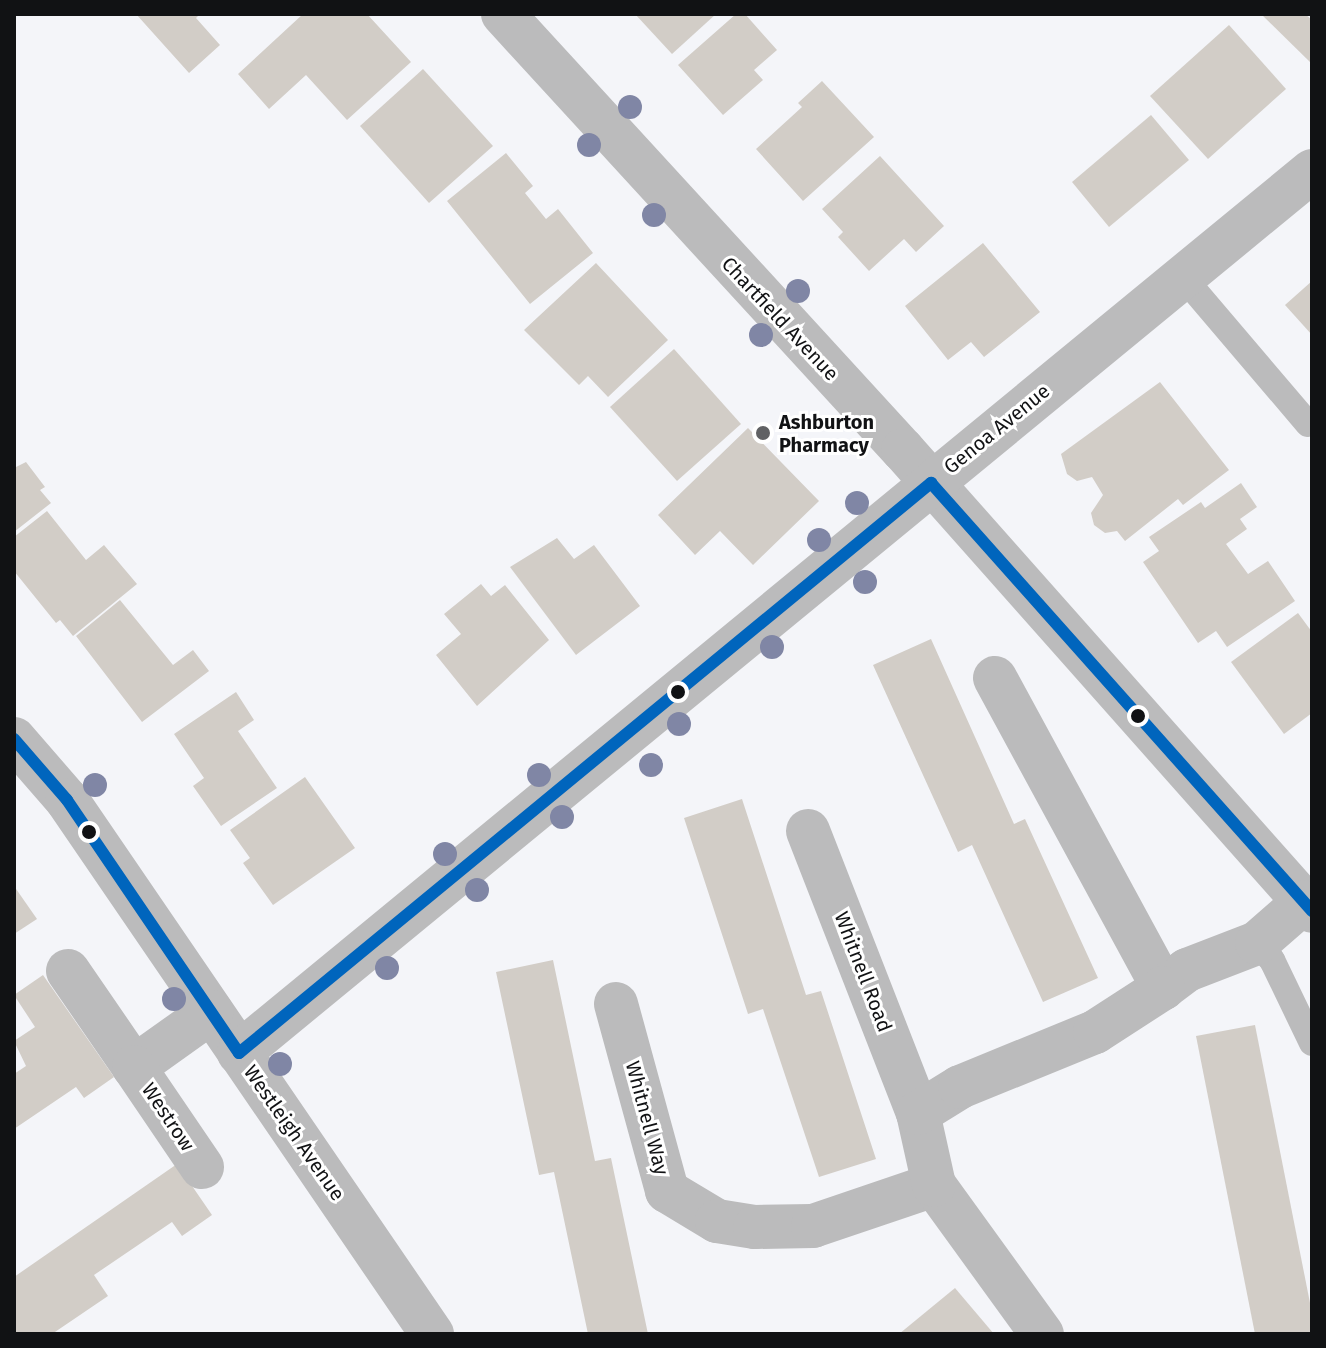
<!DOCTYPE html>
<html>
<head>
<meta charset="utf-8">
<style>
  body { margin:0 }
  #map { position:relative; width:1326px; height:1348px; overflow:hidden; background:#f4f5f9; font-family:"Fira Sans",sans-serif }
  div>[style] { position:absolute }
  .building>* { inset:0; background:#d2cdc7 }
  .service>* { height:26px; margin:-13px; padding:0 13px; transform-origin:13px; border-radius:13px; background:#bbbbbc }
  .minor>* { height:44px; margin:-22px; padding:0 22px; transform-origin:22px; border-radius:22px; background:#bbbbbc }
  .bus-1>* { height:12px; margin:-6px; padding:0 6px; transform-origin:6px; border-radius:6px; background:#0065bd }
  .trees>* { width:24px; height:24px; margin:-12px; border-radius:50%; background:#8086a5 }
  .dots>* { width:22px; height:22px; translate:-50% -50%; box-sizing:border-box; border:4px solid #fff; border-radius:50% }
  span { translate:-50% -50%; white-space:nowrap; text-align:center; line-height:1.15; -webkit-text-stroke:6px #fff; paint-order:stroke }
  .street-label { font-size:20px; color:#111214 }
  .poi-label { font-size:20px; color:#111214; font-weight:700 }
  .left { translate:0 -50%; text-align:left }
  .frame { position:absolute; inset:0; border:16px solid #111214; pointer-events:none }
</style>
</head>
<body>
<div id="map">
  <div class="building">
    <i style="clip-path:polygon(136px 14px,200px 14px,196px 18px,220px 45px,189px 73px)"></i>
    <i style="clip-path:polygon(303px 14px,367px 14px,411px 62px,347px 120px,306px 75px,269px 109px,238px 74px)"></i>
    <i style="clip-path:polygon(635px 14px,716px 14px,672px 54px)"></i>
    <i style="clip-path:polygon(736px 14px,745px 14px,777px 50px,754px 70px,763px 80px,723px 115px,678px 65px)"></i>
    <i style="clip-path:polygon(1261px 14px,1305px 14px,1312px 20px,1312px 64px)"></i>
    <i style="clip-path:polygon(1229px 25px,1286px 89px,1208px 159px,1150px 96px)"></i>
    <i style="clip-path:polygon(423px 69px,493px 146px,429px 203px,360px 126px)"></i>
    <i style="clip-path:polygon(822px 81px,874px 137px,803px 201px,756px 149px,802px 107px,798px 103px)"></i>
    <i style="clip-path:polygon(1151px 115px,1189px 160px,1109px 227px,1072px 182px)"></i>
    <i style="clip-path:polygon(506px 153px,533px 186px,525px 193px,546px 219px,558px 209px,593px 253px,530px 304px,447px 201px)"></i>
    <i style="clip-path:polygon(880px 156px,944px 226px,916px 252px,904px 239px,869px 271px,838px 237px,843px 232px,822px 209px)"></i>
    <i style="clip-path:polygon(983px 243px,1040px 312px,984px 357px,971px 342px,948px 360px,905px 306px)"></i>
    <i style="clip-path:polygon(596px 263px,668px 340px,608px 397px,588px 376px,579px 385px,524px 330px)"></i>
    <i style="clip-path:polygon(1312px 281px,1312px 335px,1285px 305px)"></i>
    <i style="clip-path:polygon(674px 349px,741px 424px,677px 481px,610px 407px)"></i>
    <i style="clip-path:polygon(1160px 382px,1229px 470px,1183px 505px,1178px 499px,1125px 541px,1117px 531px,1105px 533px,1094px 525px,1091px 513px,1103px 495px,1092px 477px,1077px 481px,1067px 474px,1061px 454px)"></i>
    <i style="clip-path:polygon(748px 428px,819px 501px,753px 565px,720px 531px,695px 555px,658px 515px)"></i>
    <i style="clip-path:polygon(26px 462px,45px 487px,40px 490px,51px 503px,14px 532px,14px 468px)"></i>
    <i style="clip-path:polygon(1241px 483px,1257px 507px,1240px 519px,1247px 529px,1226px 544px,1248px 574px,1268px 561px,1295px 601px,1227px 647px,1216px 631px,1198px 643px,1143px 562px,1159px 551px,1149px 537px,1201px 502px,1205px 508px)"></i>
    <i style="clip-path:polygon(47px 511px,86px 560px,104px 545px,137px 584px,73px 636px,60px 620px,56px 623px,14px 571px,14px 537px)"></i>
    <i style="clip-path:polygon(557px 538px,574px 559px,594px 545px,640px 606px,576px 655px,510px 567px)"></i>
    <i style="clip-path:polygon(481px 584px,491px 596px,505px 585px,549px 640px,477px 706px,436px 655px,461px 634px,444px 614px)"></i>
    <i style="clip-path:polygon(120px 600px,173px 665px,193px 650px,209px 671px,142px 722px,76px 636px)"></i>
    <i style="clip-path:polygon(1298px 613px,1312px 632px,1312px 713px,1284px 734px,1231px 662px)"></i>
    <i style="clip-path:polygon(931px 639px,1014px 824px,1025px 819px,1098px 978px,1043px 1002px,972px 845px,958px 852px,873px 665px)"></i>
    <i style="clip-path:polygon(236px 692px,254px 720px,238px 731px,277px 788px,221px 826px,193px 786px,204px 778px,174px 734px)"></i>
    <i style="clip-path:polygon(305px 777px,355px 848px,273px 905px,243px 863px,250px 858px,230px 830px)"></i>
    <i style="clip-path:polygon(742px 799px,806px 995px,821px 991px,876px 1159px,819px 1177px,763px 1009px,748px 1014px,684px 818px)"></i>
    <i style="clip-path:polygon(14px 886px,37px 919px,14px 934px)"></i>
    <i style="clip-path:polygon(553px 960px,595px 1161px,611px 1158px,648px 1334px,588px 1334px,554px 1172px,539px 1175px,496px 972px)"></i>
    <i style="clip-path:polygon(43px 975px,114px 1077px,84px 1098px,76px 1087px,14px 1129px,14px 1074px,26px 1066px,14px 1041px,35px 1027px,14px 995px)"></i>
    <i style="clip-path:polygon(1255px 1025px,1312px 1313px,1312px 1334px,1255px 1334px,1196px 1036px)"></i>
    <i style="clip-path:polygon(177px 1164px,212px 1215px,182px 1236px,172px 1222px,94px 1275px,108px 1296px,52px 1334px,14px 1334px,14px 1277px)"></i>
    <i style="clip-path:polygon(955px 1288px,994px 1334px,899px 1334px)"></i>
  </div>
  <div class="service">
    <i style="left:1183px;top:277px;width:193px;rotate:49.6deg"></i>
    <i style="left:1257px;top:943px;width:23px;rotate:49deg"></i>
    <i style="left:1272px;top:960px;width:92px;rotate:64.3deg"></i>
  </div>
  <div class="minor">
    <i style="left:503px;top:14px;width:592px;rotate:47.47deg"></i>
    <i style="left:903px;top:450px;width:616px;rotate:48.42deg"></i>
    <i style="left:995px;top:678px;width:353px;rotate:61.5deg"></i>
    <i style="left:1163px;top:988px;width:30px;rotate:-37deg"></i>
    <i style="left:1187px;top:970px;width:75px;rotate:-21.1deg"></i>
    <i style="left:1257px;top:943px;width:62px;rotate:-41.1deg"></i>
    <i style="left:14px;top:739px;width:81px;rotate:49deg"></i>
    <i style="left:67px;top:800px;width:647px;rotate:55.65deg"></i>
    <i style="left:808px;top:831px;width:303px;rotate:68.7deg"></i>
    <i style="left:68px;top:971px;width:116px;rotate:55.5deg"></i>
    <i style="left:134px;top:1067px;width:95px;rotate:-35.5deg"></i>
    <i style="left:616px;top:1004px;width:194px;rotate:74.7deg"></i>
    <i style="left:667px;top:1191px;width:58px;rotate:31deg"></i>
    <i style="left:717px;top:1221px;width:38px;rotate:9deg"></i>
    <i style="left:755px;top:1227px;width:58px;rotate:-1deg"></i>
    <i style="left:813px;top:1226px;width:128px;rotate:-18.7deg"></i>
    <i style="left:934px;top:1185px;width:184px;rotate:54.1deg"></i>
    <i style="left:239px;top:1053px;width:1389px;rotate:-39.42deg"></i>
    <i style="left:134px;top:1067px;width:121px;rotate:55.8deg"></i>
    <i style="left:934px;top:1185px;width:74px;rotate:-102.5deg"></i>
    <i style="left:918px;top:1113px;width:49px;rotate:-31.8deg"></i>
    <i style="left:960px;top:1087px;width:146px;rotate:-22.2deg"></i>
    <i style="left:1095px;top:1032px;width:81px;rotate:-32.9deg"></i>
  </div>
  <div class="bus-1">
    <i style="left:931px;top:483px;width:573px;rotate:48.32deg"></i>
    <i style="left:14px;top:739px;width:81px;rotate:49deg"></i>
    <i style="left:67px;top:800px;width:306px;rotate:55.8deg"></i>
    <i style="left:239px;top:1053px;width:897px;rotate:-39.48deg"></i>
  </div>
  <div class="trees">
    <i style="left:630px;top:107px"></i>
    <i style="left:589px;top:145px"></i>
    <i style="left:654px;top:215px"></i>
    <i style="left:798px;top:291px"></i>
    <i style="left:761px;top:335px"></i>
    <i style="left:857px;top:503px"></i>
    <i style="left:819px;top:540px"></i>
    <i style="left:865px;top:582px"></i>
    <i style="left:772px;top:647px"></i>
    <i style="left:679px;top:724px"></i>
    <i style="left:651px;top:765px"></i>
    <i style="left:539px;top:775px"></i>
    <i style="left:95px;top:785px"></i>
    <i style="left:562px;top:817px"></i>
    <i style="left:445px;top:854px"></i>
    <i style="left:477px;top:890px"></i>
    <i style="left:387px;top:968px"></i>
    <i style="left:174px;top:999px"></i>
    <i style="left:280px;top:1064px"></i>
  </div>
  <div class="dots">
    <i style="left:763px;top:433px;background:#606164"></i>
    <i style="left:678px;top:692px;background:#111214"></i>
    <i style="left:1138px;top:716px;background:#111214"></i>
    <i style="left:89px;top:832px;background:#111214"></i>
  </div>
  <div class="street-label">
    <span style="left:780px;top:319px;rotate:47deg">Chartfield Avenue</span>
    <span style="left:997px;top:429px;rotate:-39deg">Genoa Avenue</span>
    <span style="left:863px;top:972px;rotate:69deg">Whitnell Road</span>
    <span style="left:168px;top:1117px;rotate:56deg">Westrow</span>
    <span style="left:647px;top:1118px;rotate:75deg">Whitnell Way</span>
    <span style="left:294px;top:1133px;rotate:55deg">Westleigh Avenue</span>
  </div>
  <div class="poi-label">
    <span class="left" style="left:779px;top:434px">Ashburton<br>Pharmacy</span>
  </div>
  <div class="frame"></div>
</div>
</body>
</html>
